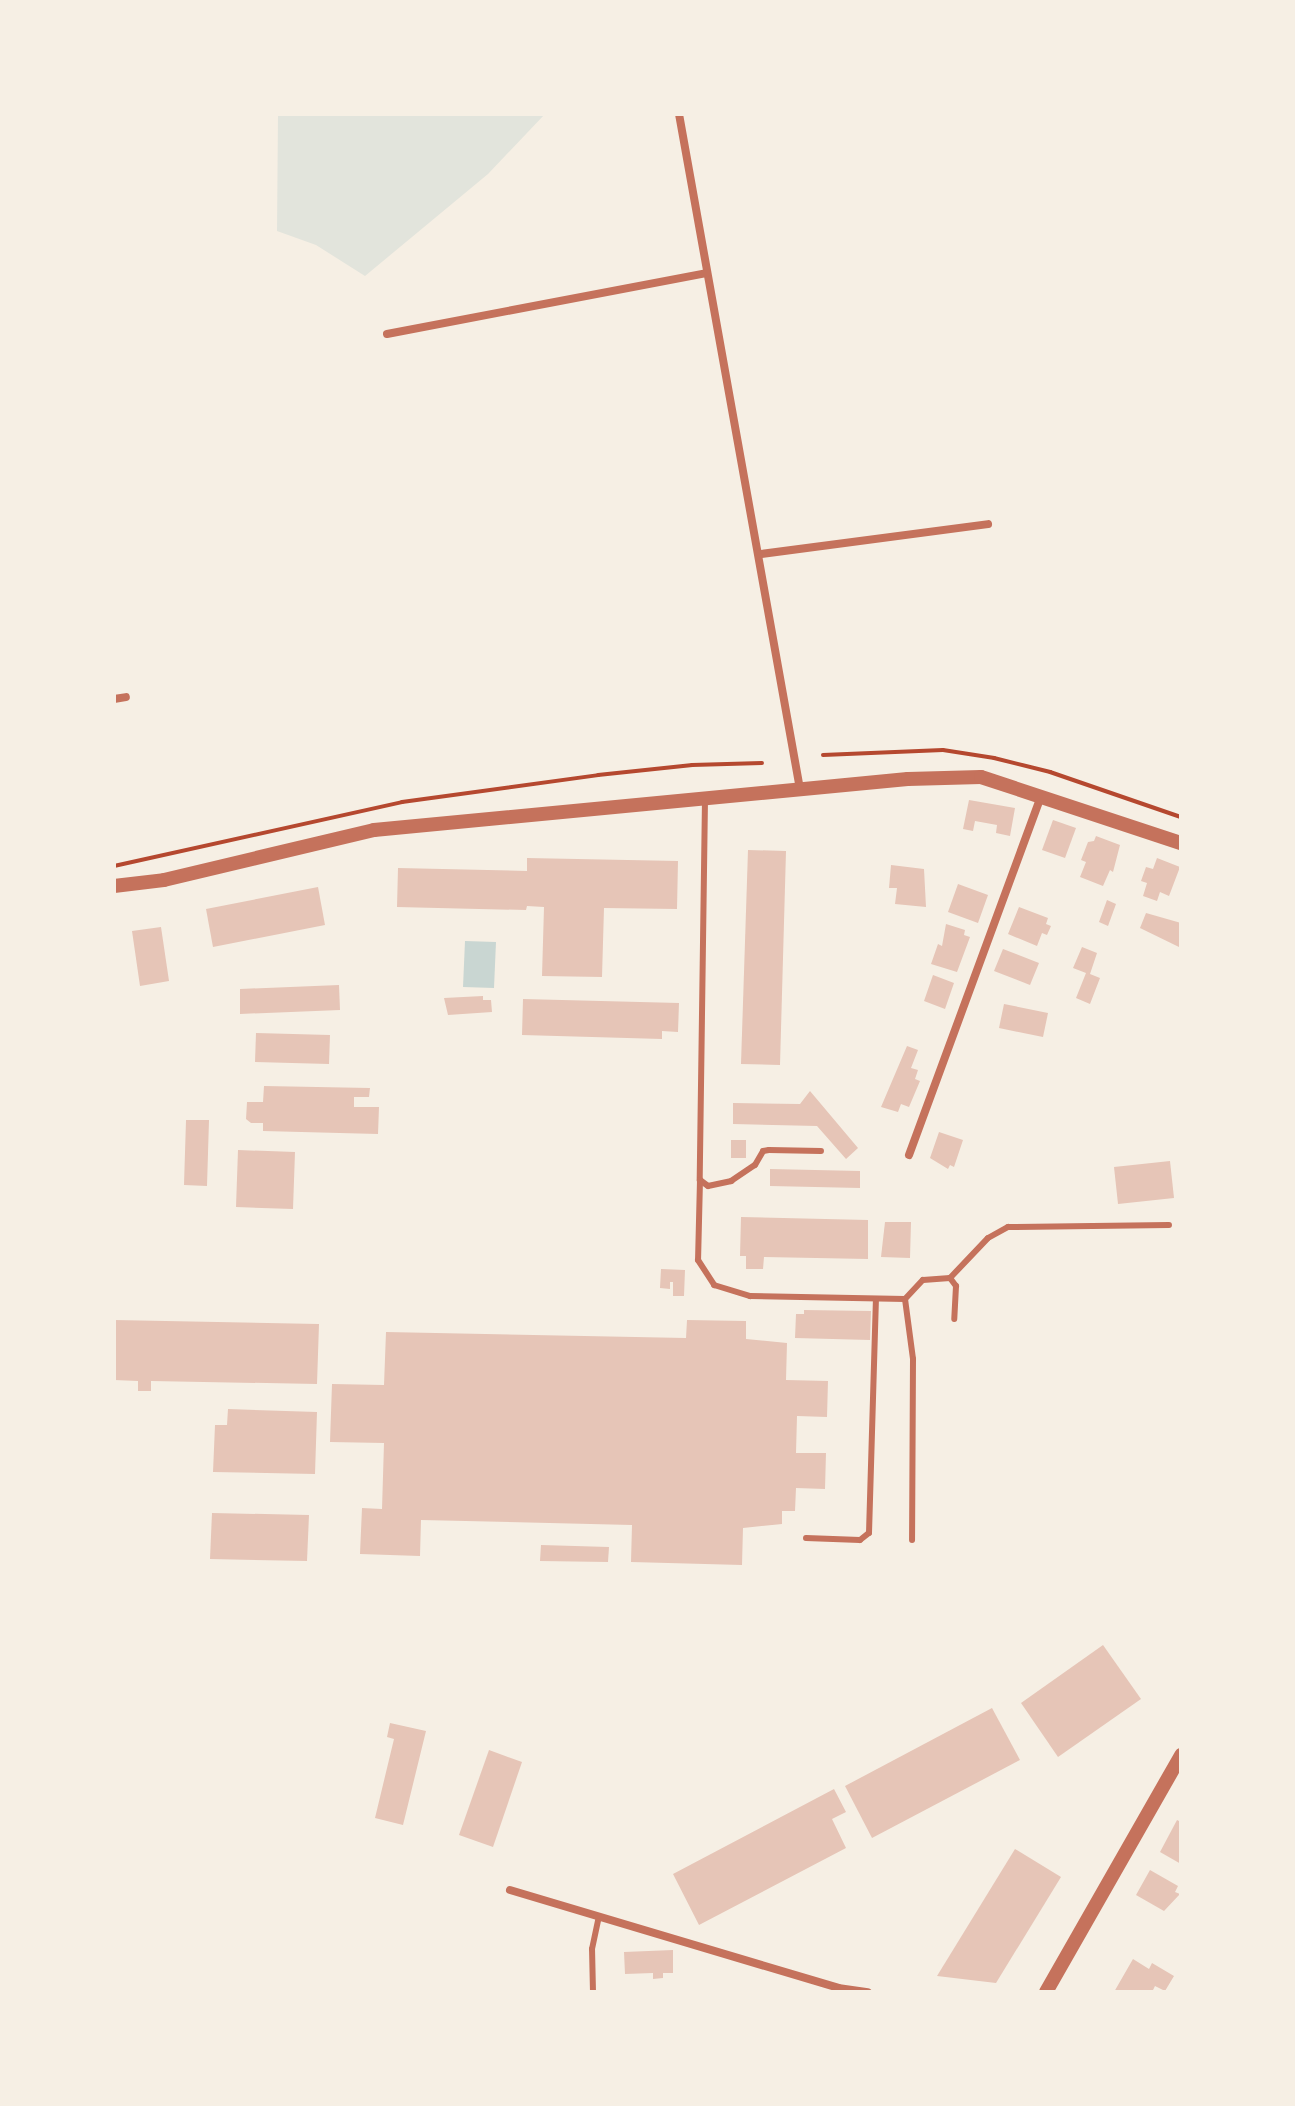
<!DOCTYPE html>
<html>
<head>
<meta charset="utf-8">
<style>
  body { margin:0 }
  #map { position:relative; width:1295px; height:2106px; overflow:hidden; background:#f6efe4; font-family:Signika,sans-serif }
  div>[style] { position:absolute }
  .green>* { inset:0; background:#e2e4dc }
  .water>* { inset:0; background:#c9d6d2 }
  .building>* { inset:0; background:#e6c5b7 }
  .path>* { height:4px; margin:-2px; padding:0 2px; transform-origin:2px; border-radius:2px; background:#b5482f }
  .service>* { height:6px; margin:-3px; padding:0 3px; transform-origin:3px; border-radius:3px; background:#c5725c }
  .minor>* { height:8px; margin:-4px; padding:0 4px; transform-origin:4px; border-radius:4px; background:#c5725c }
  .tertiary>* { height:14px; margin:-7px; padding:0 7px; transform-origin:7px; border-radius:7px; background:#c5725c }
  span { translate:-50% -50%; white-space:nowrap; text-align:center; line-height:1.15; -webkit-text-stroke:6px #f6efe4; paint-order:stroke }
  .frame { position:absolute; inset:0; border:116px solid #f6efe4; pointer-events:none }
</style>
</head>
<body>
<div id="map">
  <div class="green">
    <i style="clip-path:polygon(278px 114px,545px 114px,488px 174px,365px 276px,316px 245px,277px 231px)"></i>
  </div>
  <div class="water">
    <i style="clip-path:polygon(465px 941px,496px 942px,494px 988px,463px 987px)"></i>
  </div>
  <div class="building">
    <i style="clip-path:polygon(969px 800px,1015px 808px,1010px 836px,996px 833px,997px 825px,975px 821px,973px 831px,963px 829px)"></i>
    <i style="clip-path:polygon(1053px 820px,1076px 828px,1065px 858px,1042px 850px)"></i>
    <i style="clip-path:polygon(1096px 836px,1120px 845px,1113px 872px,1110px 870px,1103px 886px,1080px 877px,1086px 862px,1081px 860px,1088px 842px,1094px 841px)"></i>
    <i style="clip-path:polygon(748px 850px,786px 851px,780px 1065px,741px 1064px)"></i>
    <i style="clip-path:polygon(527px 858px,678px 861px,677px 909px,604px 908px,602px 977px,542px 976px,544px 907px,527px 906px,526px 910px,397px 907px,398px 868px,527px 871px)"></i>
    <i style="clip-path:polygon(1157px 858px,1180px 867px,1169px 896px,1160px 892px,1157px 901px,1143px 896px,1147px 883px,1141px 881px,1146px 867px,1153px 869px)"></i>
    <i style="clip-path:polygon(891px 865px,924px 869px,926px 907px,895px 904px,897px 888px,889px 888px)"></i>
    <i style="clip-path:polygon(958px 884px,988px 895px,978px 923px,948px 912px)"></i>
    <i style="clip-path:polygon(318px 887px,325px 925px,213px 947px,206px 909px)"></i>
    <i style="clip-path:polygon(1107px 900px,1116px 904px,1108px 926px,1099px 922px)"></i>
    <i style="clip-path:polygon(1019px 907px,1048px 918px,1046px 924px,1051px 926px,1047px 935px,1042px 933px,1037px 946px,1008px 934px)"></i>
    <i style="clip-path:polygon(1146px 913px,1181px 923px,1179px 947px,1140px 928px)"></i>
    <i style="clip-path:polygon(946px 924px,965px 930px,964px 935px,970px 937px,957px 972px,931px 964px,938px 944px,942px 946px)"></i>
    <i style="clip-path:polygon(161px 927px,169px 981px,140px 986px,132px 931px)"></i>
    <i style="clip-path:polygon(1082px 947px,1097px 953px,1090px 974px,1100px 978px,1090px 1004px,1076px 998px,1086px 973px,1073px 968px)"></i>
    <i style="clip-path:polygon(1003px 949px,1039px 963px,1030px 985px,994px 971px)"></i>
    <i style="clip-path:polygon(933px 975px,954px 983px,945px 1009px,924px 1001px)"></i>
    <i style="clip-path:polygon(339px 985px,340px 1010px,240px 1014px,240px 989px)"></i>
    <i style="clip-path:polygon(483px 996px,483px 1000px,491px 1000px,492px 1012px,448px 1015px,444px 998px)"></i>
    <i style="clip-path:polygon(523px 999px,679px 1003px,678px 1032px,662px 1031px,662px 1039px,522px 1035px)"></i>
    <i style="clip-path:polygon(1004px 1004px,1048px 1013px,1043px 1037px,999px 1028px)"></i>
    <i style="clip-path:polygon(256px 1033px,330px 1035px,329px 1064px,255px 1062px)"></i>
    <i style="clip-path:polygon(907px 1046px,918px 1050px,911px 1068px,918px 1070px,915px 1079px,920px 1081px,909px 1107px,901px 1104px,898px 1112px,881px 1107px)"></i>
    <i style="clip-path:polygon(264px 1086px,370px 1088px,369px 1097px,354px 1097px,354px 1107px,379px 1107px,378px 1134px,263px 1131px,263px 1123px,251px 1123px,246px 1119px,247px 1102px,263px 1102px)"></i>
    <i style="clip-path:polygon(810px 1091px,858px 1148px,846px 1159px,817px 1126px,733px 1124px,733px 1103px,800px 1104px)"></i>
    <i style="clip-path:polygon(186px 1120px,209px 1120px,207px 1186px,184px 1185px)"></i>
    <i style="clip-path:polygon(939px 1132px,963px 1140px,954px 1167px,950px 1165px,948px 1169px,930px 1158px)"></i>
    <i style="clip-path:polygon(731px 1140px,746px 1140px,746px 1158px,731px 1158px)"></i>
    <i style="clip-path:polygon(238px 1150px,295px 1152px,293px 1209px,236px 1207px)"></i>
    <i style="clip-path:polygon(1170px 1161px,1174px 1198px,1118px 1204px,1114px 1167px)"></i>
    <i style="clip-path:polygon(770px 1169px,860px 1171px,860px 1188px,770px 1186px)"></i>
    <i style="clip-path:polygon(741px 1217px,868px 1220px,868px 1259px,764px 1257px,763px 1269px,746px 1269px,746px 1256px,740px 1256px)"></i>
    <i style="clip-path:polygon(885px 1222px,911px 1222px,910px 1258px,881px 1257px)"></i>
    <i style="clip-path:polygon(661px 1269px,685px 1270px,684px 1296px,673px 1296px,673px 1282px,670px 1282px,670px 1289px,660px 1288px)"></i>
    <i style="clip-path:polygon(804px 1310px,871px 1311px,870px 1340px,795px 1338px,796px 1314px,804px 1314px)"></i>
    <i style="clip-path:polygon(114px 1320px,319px 1324px,317px 1384px,151px 1381px,151px 1391px,138px 1391px,138px 1381px,114px 1380px)"></i>
    <i style="clip-path:polygon(687px 1320px,746px 1321px,746px 1339px,787px 1343px,786px 1380px,828px 1381px,827px 1417px,797px 1416px,796px 1453px,826px 1453px,825px 1489px,796px 1488px,795px 1511px,782px 1511px,782px 1524px,743px 1528px,742px 1565px,631px 1562px,632px 1525px,421px 1520px,420px 1556px,360px 1554px,362px 1508px,382px 1509px,384px 1443px,330px 1442px,332px 1384px,384px 1385px,386px 1332px,686px 1338px)"></i>
    <i style="clip-path:polygon(228px 1409px,317px 1412px,315px 1474px,213px 1472px,215px 1425px,227px 1425px)"></i>
    <i style="clip-path:polygon(212px 1513px,309px 1515px,307px 1561px,210px 1559px)"></i>
    <i style="clip-path:polygon(541px 1545px,609px 1547px,608px 1562px,540px 1561px)"></i>
    <i style="clip-path:polygon(1103px 1645px,1141px 1699px,1058px 1757px,1021px 1703px)"></i>
    <i style="clip-path:polygon(992px 1708px,1020px 1760px,872px 1838px,845px 1786px)"></i>
    <i style="clip-path:polygon(390px 1723px,426px 1731px,403px 1825px,375px 1818px,394px 1739px,387px 1737px)"></i>
    <i style="clip-path:polygon(489px 1750px,522px 1762px,493px 1847px,459px 1835px)"></i>
    <i style="clip-path:polygon(834px 1789px,846px 1812px,832px 1819px,846px 1848px,699px 1925px,673px 1874px)"></i>
    <i style="clip-path:polygon(1177px 1820px,1181px 1822px,1181px 1864px,1160px 1852px)"></i>
    <i style="clip-path:polygon(1015px 1849px,1061px 1877px,996px 1983px,937px 1976px)"></i>
    <i style="clip-path:polygon(1150px 1870px,1178px 1886px,1175px 1892px,1180px 1894px,1164px 1911px,1136px 1895px)"></i>
    <i style="clip-path:polygon(673px 1950px,673px 1973px,663px 1973px,663px 1978px,653px 1979px,653px 1973px,625px 1974px,624px 1952px)"></i>
    <i style="clip-path:polygon(1133px 1959px,1149px 1969px,1152px 1963px,1174px 1976px,1165px 1991px,1155px 1986px,1152px 1992px,1114px 1992px)"></i>
  </div>
  <div class="path">
    <i style="left:823px;top:755px;width:120px;rotate:-2.4deg"></i>
    <i style="left:943px;top:750px;width:52px;rotate:8.9deg"></i>
    <i style="left:994px;top:758px;width:58px;rotate:14deg"></i>
    <i style="left:1050px;top:772px;width:139px;rotate:19deg"></i>
    <i style="left:114px;top:866px;width:295px;rotate:-12.5deg"></i>
    <i style="left:402px;top:802px;width:198px;rotate:-7.8deg"></i>
    <i style="left:598px;top:775px;width:95px;rotate:-6.1deg"></i>
    <i style="left:692px;top:765px;width:70px;rotate:-1.6deg"></i>
  </div>
  <div class="service">
    <i style="left:705px;top:799px;width:381px;rotate:90.8deg"></i>
    <i style="left:700px;top:1180px;width:10px;rotate:37deg"></i>
    <i style="left:708px;top:1186px;width:24px;rotate:-12deg"></i>
    <i style="left:731px;top:1181px;width:29px;rotate:-34deg"></i>
    <i style="left:755px;top:1165px;width:16px;rotate:-60deg"></i>
    <i style="left:763px;top:1151px;width:6px;rotate:-9deg"></i>
    <i style="left:769px;top:1150px;width:52px;rotate:1.1deg"></i>
    <i style="left:700px;top:1180px;width:80px;rotate:91.4deg"></i>
    <i style="left:698px;top:1260px;width:30px;rotate:57deg"></i>
    <i style="left:714px;top:1285px;width:38px;rotate:17deg"></i>
    <i style="left:750px;top:1296px;width:155px;rotate:1.1deg"></i>
    <i style="left:905px;top:1299px;width:26px;rotate:-47deg"></i>
    <i style="left:923px;top:1280px;width:27px;rotate:-4deg"></i>
    <i style="left:950px;top:1278px;width:10px;rotate:53deg"></i>
    <i style="left:956px;top:1286px;width:33px;rotate:93deg"></i>
    <i style="left:950px;top:1278px;width:55px;rotate:-46.5deg"></i>
    <i style="left:988px;top:1238px;width:23px;rotate:-29deg"></i>
    <i style="left:1008px;top:1227px;width:161px;rotate:-0.7deg"></i>
    <i style="left:905px;top:1299px;width:61px;rotate:82.4deg"></i>
    <i style="left:913px;top:1359px;width:181px;rotate:90.3deg"></i>
    <i style="left:806px;top:1538px;width:54px;rotate:2.1deg"></i>
    <i style="left:860px;top:1540px;width:11px;rotate:-38deg"></i>
    <i style="left:869px;top:1533px;width:234px;rotate:-88.3deg"></i>
    <i style="left:593px;top:1992px;width:43px;rotate:-91.3deg"></i>
    <i style="left:592px;top:1949px;width:33px;rotate:-78deg"></i>
  </div>
  <div class="minor">
    <i style="left:679px;top:114px;width:686px;rotate:79.84deg"></i>
    <i style="left:387px;top:334px;width:325px;rotate:-10.8deg"></i>
    <i style="left:761px;top:554px;width:229px;rotate:-7.5deg"></i>
    <i style="left:114px;top:699px;width:12px;rotate:-9deg"></i>
    <i style="left:909px;top:1155px;width:382px;rotate:-69.8deg"></i>
    <i style="left:510px;top:1890px;width:342px;rotate:16.6deg"></i>
    <i style="left:838px;top:1988px;width:30px;rotate:8deg"></i>
  </div>
  <div class="tertiary">
    <i style="left:114px;top:886px;width:50px;rotate:-6.8deg"></i>
    <i style="left:164px;top:880px;width:216px;rotate:-13.4deg"></i>
    <i style="left:374px;top:830px;width:536px;rotate:-5.46deg"></i>
    <i style="left:908px;top:779px;width:73px;rotate:-1.6deg"></i>
    <i style="left:981px;top:777px;width:211px;rotate:18.3deg"></i>
    <i style="left:1046px;top:1992px;width:273px;rotate:-60.3deg"></i>
  </div>
  <div class="frame"></div>
</div>
</body>
</html>
